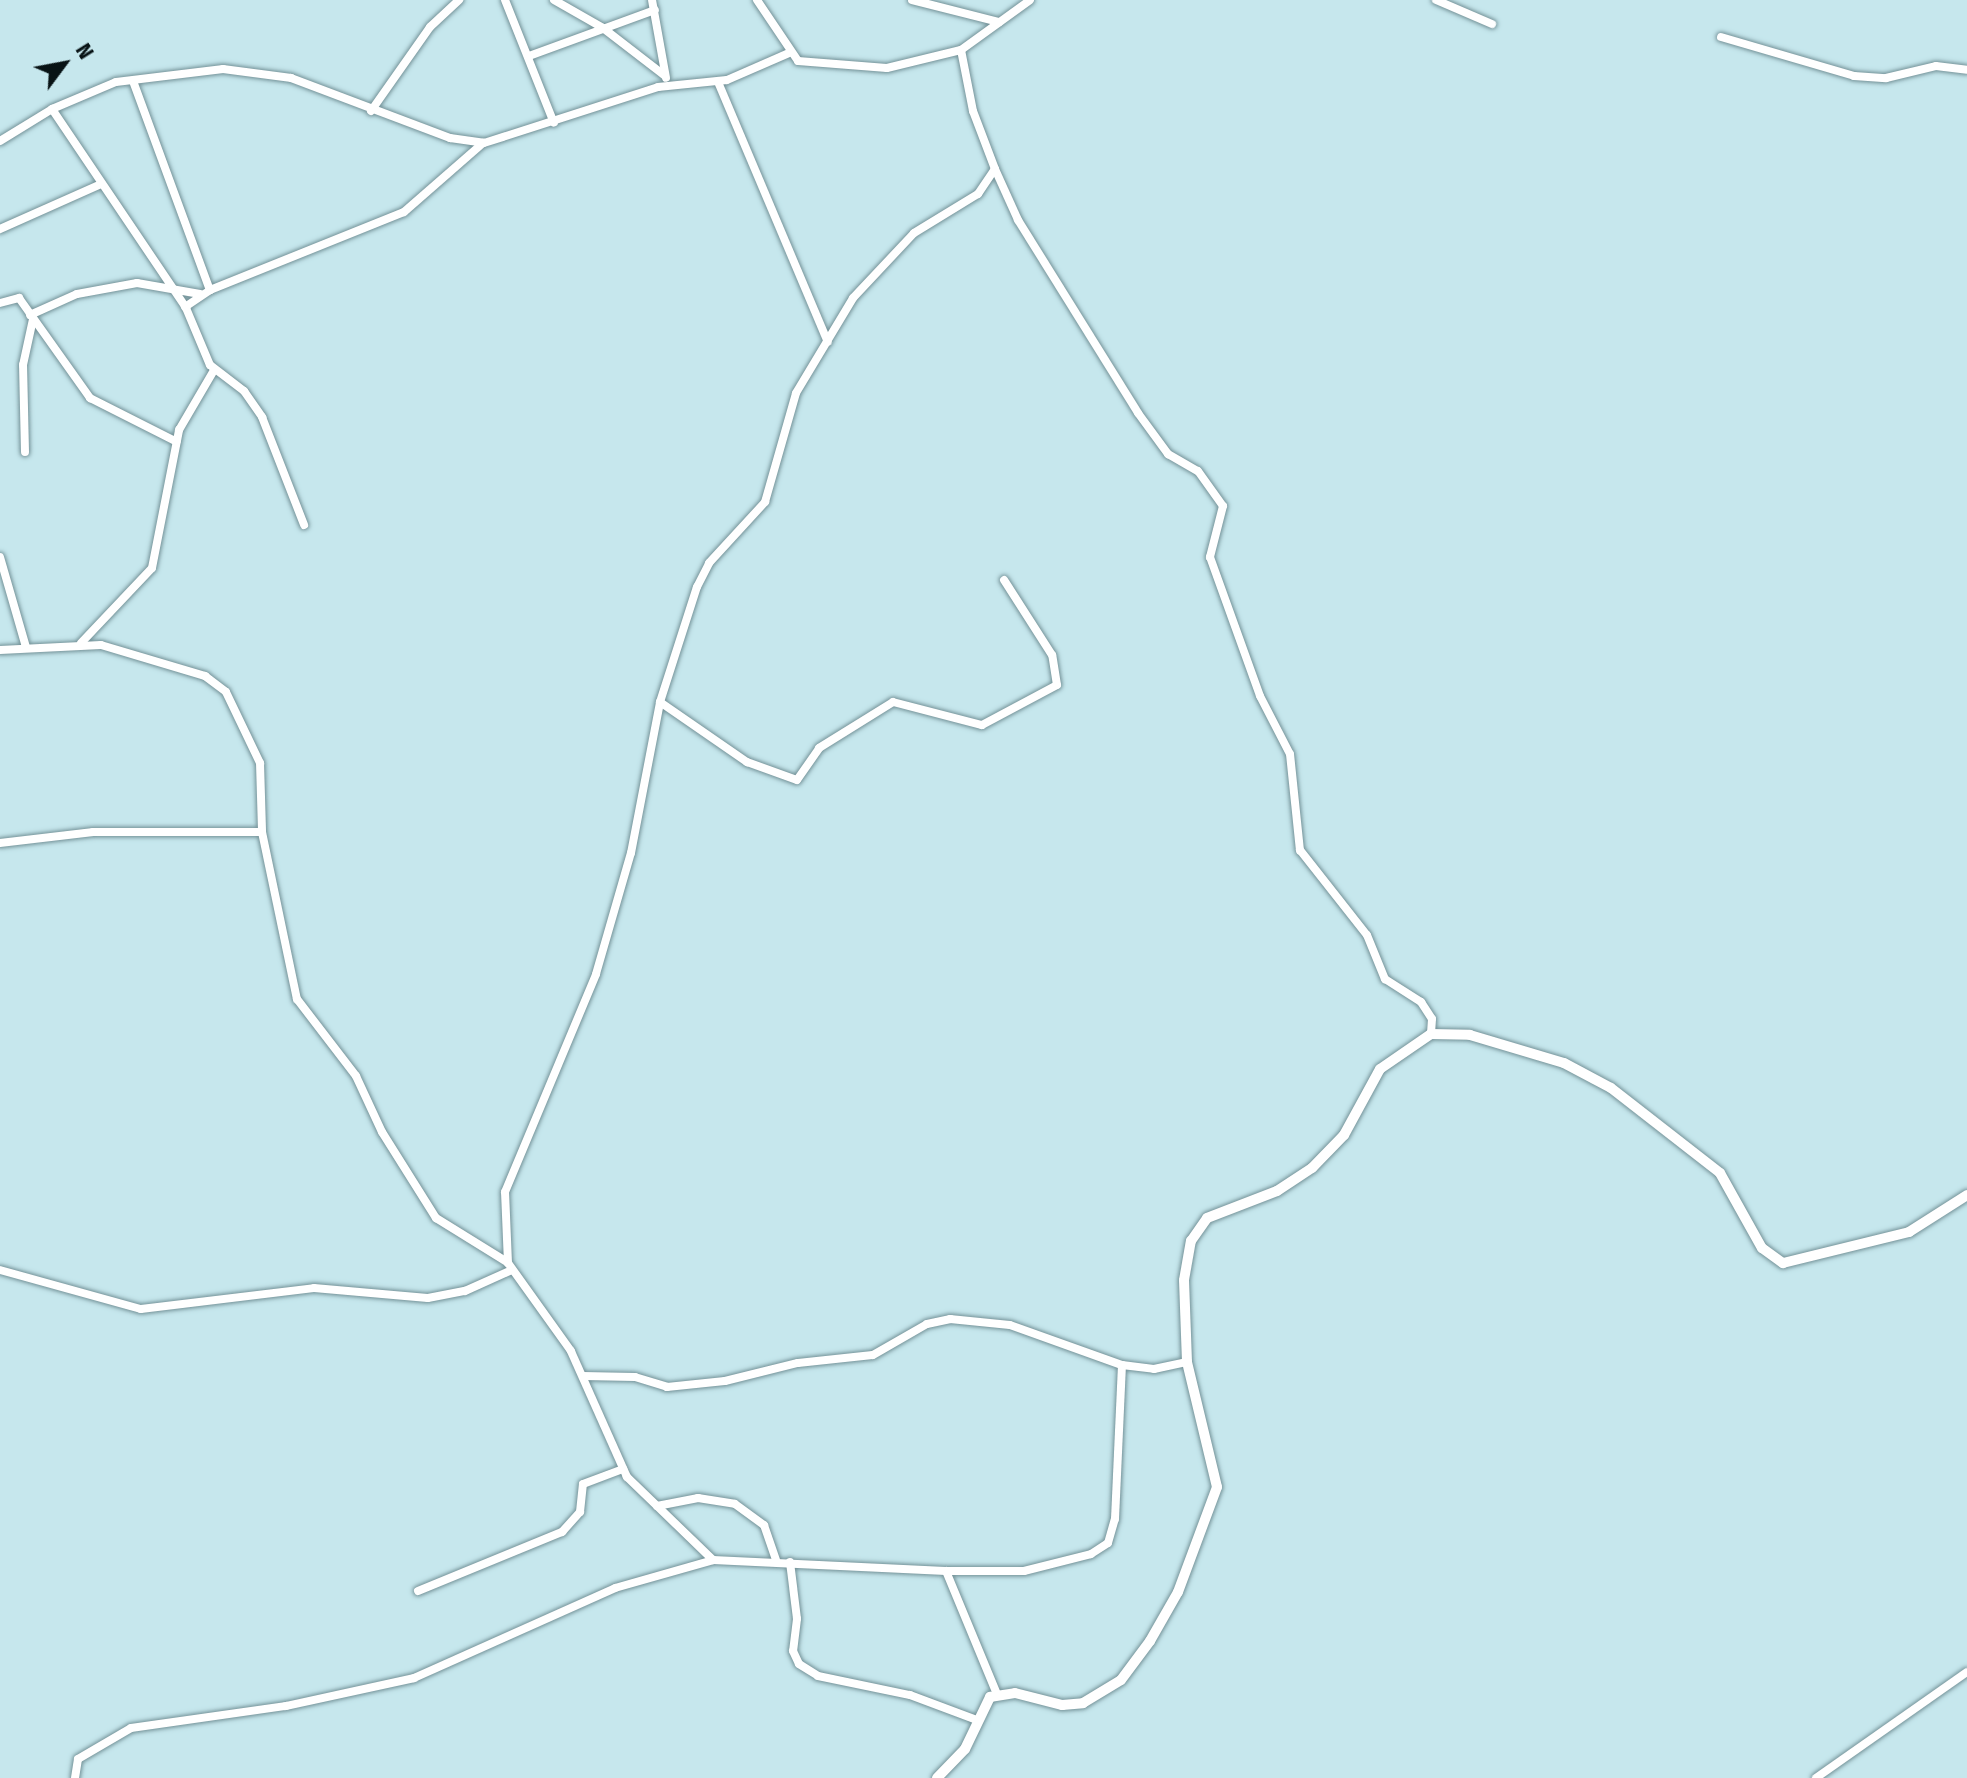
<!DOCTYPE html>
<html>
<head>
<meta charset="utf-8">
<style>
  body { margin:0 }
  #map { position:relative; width:1967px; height:1778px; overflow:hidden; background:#c6e7ed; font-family:"Fira Sans Condensed",sans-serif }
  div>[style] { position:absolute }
  .roads { filter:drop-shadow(0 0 2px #749298) drop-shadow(0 0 2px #749298) }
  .minor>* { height:8px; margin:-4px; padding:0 4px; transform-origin:4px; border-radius:4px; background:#fff }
  .tertiary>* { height:10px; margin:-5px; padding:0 5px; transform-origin:5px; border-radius:5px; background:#fff }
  span { translate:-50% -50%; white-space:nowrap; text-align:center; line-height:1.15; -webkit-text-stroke:6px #c6e7ed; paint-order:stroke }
  .north { position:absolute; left:24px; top:24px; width:80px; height:80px; -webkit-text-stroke:6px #c6e7ed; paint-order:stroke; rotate:58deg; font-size:22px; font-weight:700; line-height:32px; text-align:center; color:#081315 }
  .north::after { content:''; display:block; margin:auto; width:28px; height:36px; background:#081315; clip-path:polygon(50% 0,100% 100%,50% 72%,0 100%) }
</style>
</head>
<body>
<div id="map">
  <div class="roads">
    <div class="minor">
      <i style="left:505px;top:0;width:132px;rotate:68.3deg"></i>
      <i style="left:554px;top:0;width:56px;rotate:29.7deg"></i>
      <i style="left:603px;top:28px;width:78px;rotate:37.7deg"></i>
      <i style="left:652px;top:0;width:79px;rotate:79.8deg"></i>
      <i style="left:757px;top:0;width:73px;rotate:56.1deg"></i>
      <i style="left:798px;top:61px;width:89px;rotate:4.5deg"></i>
      <i style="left:887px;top:68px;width:76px;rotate:-13.7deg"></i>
      <i style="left:961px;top:50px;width:85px;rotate:-35.9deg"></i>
      <i style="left:912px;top:0;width:90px;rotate:14.2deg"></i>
      <i style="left:1436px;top:0;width:61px;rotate:23.2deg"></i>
      <i style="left:1721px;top:37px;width:139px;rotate:16.3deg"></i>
      <i style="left:1854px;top:76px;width:32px;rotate:4deg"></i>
      <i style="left:1886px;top:78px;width:51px;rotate:-13.5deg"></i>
      <i style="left:1936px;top:66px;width:31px;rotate:7deg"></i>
      <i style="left:529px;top:56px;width:134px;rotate:-20.1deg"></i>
      <i style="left:133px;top:81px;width:223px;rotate:69.8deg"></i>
      <i style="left:718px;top:82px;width:282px;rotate:67.1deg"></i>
      <i style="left:52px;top:109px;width:240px;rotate:56deg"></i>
      <i style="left:186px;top:308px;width:62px;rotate:67.2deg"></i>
      <i style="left:210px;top:365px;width:43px;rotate:37.4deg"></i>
      <i style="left:244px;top:391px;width:32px;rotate:55deg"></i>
      <i style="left:262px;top:417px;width:116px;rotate:68.7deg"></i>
      <i style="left:371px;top:111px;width:103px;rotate:-54.9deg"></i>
      <i style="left:430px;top:27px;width:40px;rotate:-43deg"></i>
      <i style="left:0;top:141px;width:61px;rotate:-31.6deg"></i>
      <i style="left:52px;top:109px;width:69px;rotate:-22.9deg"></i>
      <i style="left:116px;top:82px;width:108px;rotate:-6.9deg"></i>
      <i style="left:223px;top:69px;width:69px;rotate:7.5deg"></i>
      <i style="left:291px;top:78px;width:170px;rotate:20.7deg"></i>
      <i style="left:450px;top:138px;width:34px;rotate:8deg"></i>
      <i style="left:484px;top:143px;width:183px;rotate:-17.8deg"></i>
      <i style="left:658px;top:87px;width:69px;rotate:-5.8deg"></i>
      <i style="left:727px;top:80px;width:68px;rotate:-23.5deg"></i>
      <i style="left:995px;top:169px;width:56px;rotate:65.7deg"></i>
      <i style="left:1018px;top:220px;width:227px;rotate:58.1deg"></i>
      <i style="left:1138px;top:413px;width:51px;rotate:53.8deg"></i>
      <i style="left:1168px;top:454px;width:34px;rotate:30deg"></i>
      <i style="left:1198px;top:471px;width:43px;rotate:54.5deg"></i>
      <i style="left:1223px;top:506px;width:53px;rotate:104.3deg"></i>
      <i style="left:1210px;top:557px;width:148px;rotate:70.2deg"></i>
      <i style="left:1260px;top:696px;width:65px;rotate:62.7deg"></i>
      <i style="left:1290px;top:754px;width:97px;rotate:84.1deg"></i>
      <i style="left:1300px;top:850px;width:108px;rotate:51.8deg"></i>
      <i style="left:1367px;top:935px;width:48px;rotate:67.8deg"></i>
      <i style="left:1385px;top:979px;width:43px;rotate:32.6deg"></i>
      <i style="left:1421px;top:1002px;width:20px;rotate:57deg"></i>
      <i style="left:1432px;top:1019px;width:15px;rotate:94deg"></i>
      <i style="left:0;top:229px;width:111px;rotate:-24deg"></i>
      <i style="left:0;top:303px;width:20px;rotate:-15deg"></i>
      <i style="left:19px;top:298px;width:123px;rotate:54.6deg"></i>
      <i style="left:90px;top:398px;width:97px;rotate:26.8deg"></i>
      <i style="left:185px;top:307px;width:30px;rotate:-34deg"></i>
      <i style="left:210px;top:290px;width:209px;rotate:-21.9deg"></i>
      <i style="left:404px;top:212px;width:105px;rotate:-41.1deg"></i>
      <i style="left:30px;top:315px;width:51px;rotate:-24.1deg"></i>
      <i style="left:77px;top:294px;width:61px;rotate:-10.4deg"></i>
      <i style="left:137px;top:283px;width:64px;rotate:9.9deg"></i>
      <i style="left:25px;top:452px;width:87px;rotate:-91.3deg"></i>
      <i style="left:23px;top:365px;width:47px;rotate:-77.7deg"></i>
      <i style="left:0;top:557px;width:94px;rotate:73.9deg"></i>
      <i style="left:81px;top:643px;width:103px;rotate:-46.6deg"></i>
      <i style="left:152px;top:568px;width:141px;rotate:-78.9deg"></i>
      <i style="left:179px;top:430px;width:69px;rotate:-59.7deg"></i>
      <i style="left:0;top:650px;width:101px;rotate:-2.8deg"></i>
      <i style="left:101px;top:645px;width:109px;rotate:16.6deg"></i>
      <i style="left:205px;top:676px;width:26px;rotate:37deg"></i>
      <i style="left:226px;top:692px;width:79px;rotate:64.4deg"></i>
      <i style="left:260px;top:763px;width:69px;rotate:88.3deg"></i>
      <i style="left:262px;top:832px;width:171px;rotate:78.2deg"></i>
      <i style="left:297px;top:999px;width:97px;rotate:52.5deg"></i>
      <i style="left:356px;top:1076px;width:62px;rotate:65.1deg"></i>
      <i style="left:382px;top:1132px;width:102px;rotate:57.9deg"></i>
      <i style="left:436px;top:1218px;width:84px;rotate:31.8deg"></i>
      <i style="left:660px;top:702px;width:106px;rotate:34.6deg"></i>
      <i style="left:747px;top:762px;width:53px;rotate:19.8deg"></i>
      <i style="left:797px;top:780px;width:39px;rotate:-55deg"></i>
      <i style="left:819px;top:748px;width:87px;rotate:-31.9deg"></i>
      <i style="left:893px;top:702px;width:92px;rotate:14.5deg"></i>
      <i style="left:982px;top:725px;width:85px;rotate:-28.1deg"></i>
      <i style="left:1057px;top:685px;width:30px;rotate:-99deg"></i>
      <i style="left:1052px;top:655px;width:89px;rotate:-122.6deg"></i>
      <i style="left:0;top:843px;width:94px;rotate:-6.7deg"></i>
      <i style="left:93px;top:832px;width:169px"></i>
      <i style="left:0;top:1270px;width:146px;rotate:15.5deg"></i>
      <i style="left:141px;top:1309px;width:174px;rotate:-6.9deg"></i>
      <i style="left:314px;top:1288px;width:114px;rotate:5deg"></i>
      <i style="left:428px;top:1298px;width:38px;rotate:-11deg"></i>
      <i style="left:465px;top:1291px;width:51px;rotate:-24.1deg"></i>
      <i style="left:583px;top:1376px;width:52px;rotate:1.1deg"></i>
      <i style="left:635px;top:1377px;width:34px;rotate:17deg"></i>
      <i style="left:667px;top:1387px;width:58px;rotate:-5.9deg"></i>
      <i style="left:725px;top:1381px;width:75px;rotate:-13.9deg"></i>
      <i style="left:798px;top:1363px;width:75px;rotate:-6.1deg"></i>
      <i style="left:873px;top:1355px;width:62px;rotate:-29.9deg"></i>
      <i style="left:927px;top:1324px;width:24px;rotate:-12deg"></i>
      <i style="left:950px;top:1319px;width:60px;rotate:5.7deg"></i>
      <i style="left:1010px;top:1325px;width:119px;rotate:19.7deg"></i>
      <i style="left:1122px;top:1365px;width:32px;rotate:7deg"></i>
      <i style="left:1154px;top:1369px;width:34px;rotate:-12deg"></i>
      <i style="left:657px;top:1506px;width:42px;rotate:-11deg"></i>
      <i style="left:698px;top:1498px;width:37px;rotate:9deg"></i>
      <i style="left:735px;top:1504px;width:36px;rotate:36deg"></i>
      <i style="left:764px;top:1525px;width:37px;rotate:71deg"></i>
      <i style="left:713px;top:1560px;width:120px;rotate:-136deg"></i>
      <i style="left:627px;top:1477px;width:138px;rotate:-114deg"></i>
      <i style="left:571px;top:1351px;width:108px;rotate:-125.6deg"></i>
      <i style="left:508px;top:1263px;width:71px;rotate:-92.4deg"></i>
      <i style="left:505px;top:1192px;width:236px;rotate:-67.3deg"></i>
      <i style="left:596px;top:974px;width:126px;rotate:-73.9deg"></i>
      <i style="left:631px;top:853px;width:154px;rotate:-79.1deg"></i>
      <i style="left:660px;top:702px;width:121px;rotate:-72.2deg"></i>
      <i style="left:697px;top:587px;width:27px;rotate:-63deg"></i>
      <i style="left:709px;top:563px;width:83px;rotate:-47.4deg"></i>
      <i style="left:765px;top:502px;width:113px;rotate:-74.1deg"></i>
      <i style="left:796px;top:393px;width:111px;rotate:-59deg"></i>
      <i style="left:853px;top:298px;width:89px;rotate:-46.8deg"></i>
      <i style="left:914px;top:233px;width:75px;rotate:-31.4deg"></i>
      <i style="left:978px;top:194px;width:30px;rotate:-56deg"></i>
      <i style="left:995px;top:169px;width:62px;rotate:-110.8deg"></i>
      <i style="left:973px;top:111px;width:62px;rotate:-101.1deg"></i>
      <i style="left:790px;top:1562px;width:57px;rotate:83deg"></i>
      <i style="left:797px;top:1619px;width:32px;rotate:97deg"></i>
      <i style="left:793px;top:1651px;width:14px;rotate:65deg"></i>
      <i style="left:799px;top:1664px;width:22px;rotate:32deg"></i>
      <i style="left:818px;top:1676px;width:94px;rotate:11.7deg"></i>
      <i style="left:910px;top:1695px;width:72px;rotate:20.5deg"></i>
      <i style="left:946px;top:1571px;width:78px"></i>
      <i style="left:1024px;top:1571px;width:69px;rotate:-14.2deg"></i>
      <i style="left:1091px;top:1554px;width:20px;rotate:-33deg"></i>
      <i style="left:1108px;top:1543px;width:25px;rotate:-74deg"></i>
      <i style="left:1115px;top:1519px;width:154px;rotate:-87.4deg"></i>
      <i style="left:418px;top:1591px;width:156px;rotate:-22.3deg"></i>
      <i style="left:562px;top:1532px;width:27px;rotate:-48deg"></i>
      <i style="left:580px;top:1512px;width:28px;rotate:-84deg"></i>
      <i style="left:583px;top:1484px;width:43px;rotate:-20.6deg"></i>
      <i style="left:75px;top:1778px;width:19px;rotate:-81deg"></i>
      <i style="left:78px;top:1759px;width:61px;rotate:-30.3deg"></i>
      <i style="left:131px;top:1728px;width:157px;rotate:-8.1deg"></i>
      <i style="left:286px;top:1706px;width:131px;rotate:-12.3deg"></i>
      <i style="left:414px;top:1678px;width:220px;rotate:-24.1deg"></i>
      <i style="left:615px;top:1588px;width:102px;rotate:-15.9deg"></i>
      <i style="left:713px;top:1560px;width:233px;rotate:2.7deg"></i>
      <i style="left:946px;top:1571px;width:133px;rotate:67.5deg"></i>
      <i style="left:1816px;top:1778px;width:184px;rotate:-35.1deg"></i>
    </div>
    <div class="tertiary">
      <i style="left:937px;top:1778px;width:40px;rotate:-46deg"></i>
      <i style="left:965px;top:1749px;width:58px;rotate:-64.3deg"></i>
      <i style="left:990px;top:1697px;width:25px;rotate:-9deg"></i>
      <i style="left:1015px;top:1693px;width:49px;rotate:14.3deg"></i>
      <i style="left:1062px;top:1705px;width:21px;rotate:-5deg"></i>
      <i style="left:1083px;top:1703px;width:44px;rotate:-31.2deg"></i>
      <i style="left:1121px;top:1680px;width:49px;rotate:-53.4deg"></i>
      <i style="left:1150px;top:1641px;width:56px;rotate:-60.3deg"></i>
      <i style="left:1178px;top:1592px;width:112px;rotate:-69.6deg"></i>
      <i style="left:1217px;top:1487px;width:129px;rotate:-103.5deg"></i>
      <i style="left:1187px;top:1362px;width:82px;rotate:-92.1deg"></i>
      <i style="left:1184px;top:1280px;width:40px;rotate:-80deg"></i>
      <i style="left:1191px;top:1241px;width:28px;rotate:-55deg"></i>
      <i style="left:1207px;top:1218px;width:75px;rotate:-21.1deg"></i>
      <i style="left:1277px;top:1191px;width:42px;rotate:-33.3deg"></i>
      <i style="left:1312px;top:1168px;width:46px;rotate:-45.9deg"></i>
      <i style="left:1344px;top:1135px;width:75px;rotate:-61.4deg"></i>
      <i style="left:1380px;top:1069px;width:62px;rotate:-34.5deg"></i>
      <i style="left:1431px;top:1034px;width:39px;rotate:1deg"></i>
      <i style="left:1470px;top:1035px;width:98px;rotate:16.6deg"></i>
      <i style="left:1564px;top:1063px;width:53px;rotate:28deg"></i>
      <i style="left:1611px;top:1088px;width:138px;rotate:37.9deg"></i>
      <i style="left:1720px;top:1173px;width:86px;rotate:60.8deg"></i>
      <i style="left:1762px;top:1248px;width:26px;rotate:36deg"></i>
      <i style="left:1783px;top:1263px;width:130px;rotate:-13.8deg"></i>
      <i style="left:1909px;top:1232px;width:69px;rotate:-32.5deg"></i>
    </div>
  </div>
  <div class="north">N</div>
</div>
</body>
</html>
